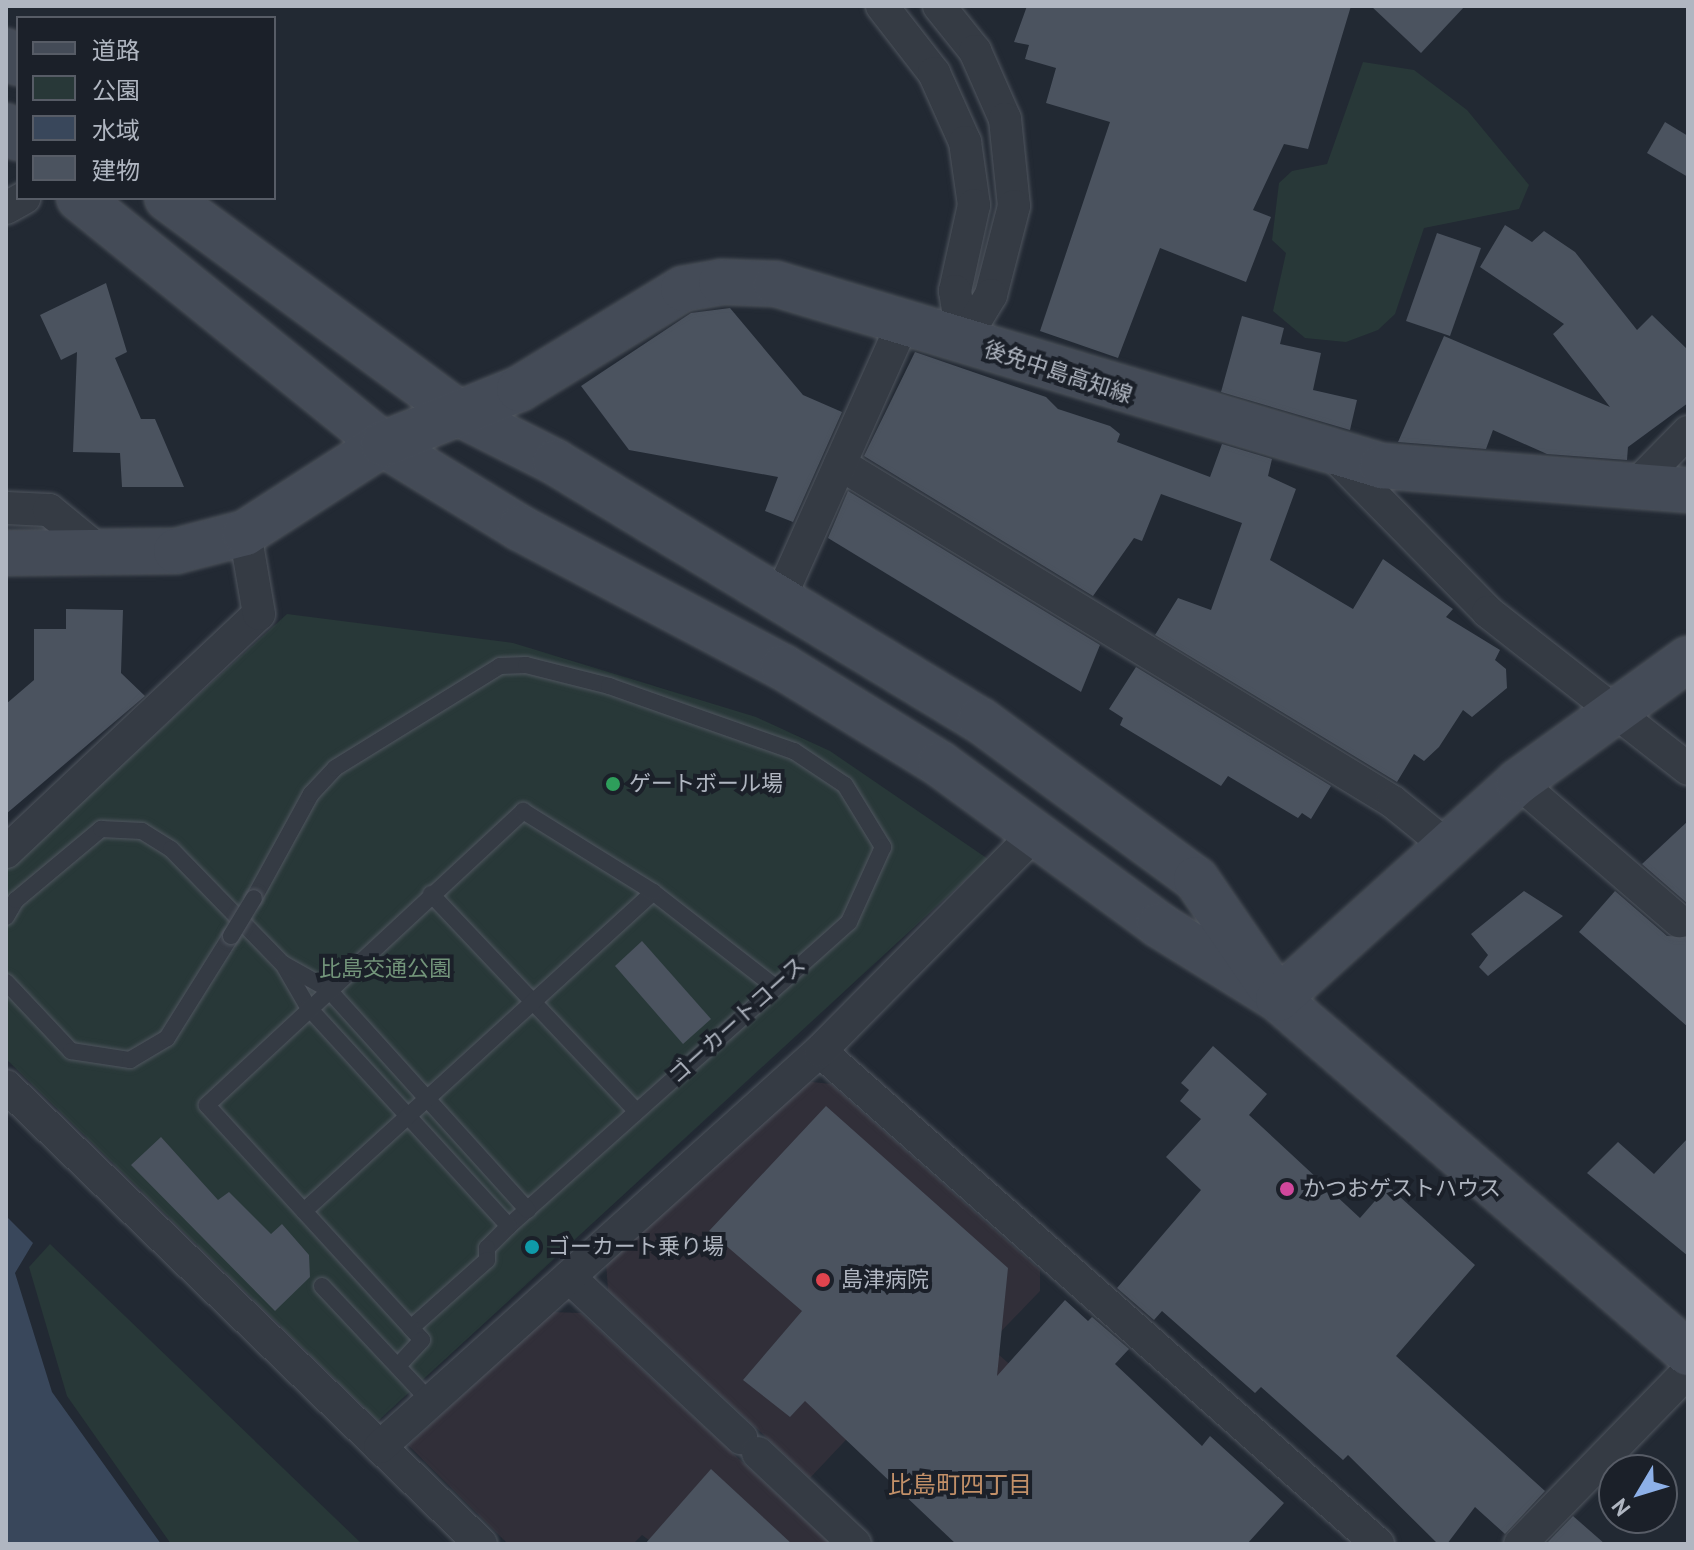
<!DOCTYPE html>
<html>
<head>
<meta charset="utf-8">
<style>
  body { margin:0 }
  #map { position:relative; width:1694px; height:1550px; overflow:hidden; background:#222933; font-family:"PT Sans","Noto Sans JP",sans-serif }
  div>[style] { position:absolute }
  .medical>* { inset:0; background:#312f39 }
  .green>* { inset:0; background:#283838 }
  .water>* { inset:0; background:#39475b }
  .building>* { inset:0; background:#4b535f }
  .roads { filter:drop-shadow(0 0 2px #50565f) drop-shadow(0 0 2px #50565f) }
  .lane>* { height:16px; margin:-8px; padding:0 8px; transform-origin:8px; border-radius:8px; background:#353b44 }
  .street>* { height:32px; margin:-16px; padding:0 16px; transform-origin:16px; border-radius:16px; background:#353b44 }
  .secondary>* { height:44px; margin:-22px; padding:0 22px; transform-origin:22px; border-radius:22px; background:#444b57 }
  .bridges { filter:drop-shadow(0 0 2px #50565f) drop-shadow(0 0 2px #50565f) }
  .lane-bridge>* { height:16px; margin:-8px; padding:0 8px; transform-origin:8px; border-radius:8px; background:#353b44 }
  .dots>* { width:22px; height:22px; translate:-50% -50%; box-sizing:border-box; border:4px solid #1b2029; border-radius:50% }
  span { translate:-50% -50%; white-space:nowrap; text-align:center; line-height:1.15; -webkit-text-stroke:8px #1b2029; paint-order:stroke }
  .street-label { font-size:22px; color:#b0b6c1 }
  .poi-label { font-size:22px; color:#b0b6c1 }
  .left { translate:0 -50%; text-align:left }
  .park-label { font-size:22px; color:#72947a }
  .neighbourhood-label { font-size:24px; color:#c39068 }
  .frame { position:absolute; inset:0; border:8px solid #b0b6c1; pointer-events:none }
  .legend { position:absolute; left:16px; top:16px; width:260px; height:184px; box-sizing:border-box; background:#1b2029; border:2px solid #575c66; margin:0; padding:10px 14px; list-style:none; font-size:24px; color:#b0b6c1 }
  .legend li { display:flex; align-items:center; gap:16px; height:40px }
  .legend b { width:40px; border:2px solid #575c66 }
  .north { position:absolute; left:1598px; top:1454px; width:80px; height:80px; box-sizing:border-box; background:#1b2029; border:2px solid #575c66; border-radius:50%; rotate:232deg; font-size:22px; font-weight:700; line-height:32px; text-align:center; color:#b0b6c1 }
  .north::after { content:''; display:block; margin:auto; width:28px; height:36px; background:#8db0e8; clip-path:polygon(50% 0,100% 100%,50% 72%,0 100%) }
</style>
</head>
<body>
<div id="map">
  <div class="medical">
    <i style="clip-path:polygon(803px 1081px,831px 1084px,1040px 1270px,1040px 1291px,988px 1345px,1071px 1419px,909px 1373px,810px 1478px,608px 1290px,606px 1263px)"></i>
    <i style="clip-path:polygon(553px 1312px,581px 1313px,831px 1544px,654px 1544px,642px 1535px,633px 1544px,508px 1544px,408px 1445px)"></i>
  </div>
  <div class="green">
    <i style="clip-path:polygon(1363px 62px,1414px 70px,1467px 110px,1529px 185px,1519px 209px,1424px 228px,1395px 314px,1378px 330px,1346px 342px,1305px 338px,1273px 311px,1286px 253px,1272px 240px,1279px 183px,1292px 171px,1327px 164px)"></i>
    <i style="clip-path:polygon(287px 614px,513px 643px,756px 717px,830px 751px,988px 859px,378px 1421px,6px 1059px,6px 870px)"></i>
    <i style="clip-path:polygon(50px 1244px,362px 1544px,171px 1544px,67px 1396px,29px 1267px)"></i>
  </div>
  <div class="water">
    <i style="clip-path:polygon(6px 1216px,33px 1243px,15px 1273px,52px 1392px,161px 1544px,6px 1544px)"></i>
  </div>
  <div class="building">
    <i style="clip-path:polygon(1027px 6px,1351px 6px,1308px 149px,1284px 144px,1253px 210px,1271px 217px,1246px 282px,1160px 248px,1118px 358px,1040px 331px,1110px 122px,1046px 103px,1056px 68px,1025px 59px,1029px 45px,1014px 42px)"></i>
    <i style="clip-path:polygon(1371px 6px,1465px 6px,1421px 53px)"></i>
    <i style="clip-path:polygon(1665px 122px,1688px 136px,1688px 177px,1647px 153px)"></i>
    <i style="clip-path:polygon(1505px 225px,1532px 242px,1544px 231px,1575px 252px,1637px 330px,1652px 315px,1688px 350px,1688px 403px,1628px 447px,1627px 460px,1547px 454px,1493px 430px,1486px 449px,1398px 442px,1444px 336px,1610px 407px,1553px 334px,1564px 324px,1480px 267px)"></i>
    <i style="clip-path:polygon(1437px 233px,1481px 248px,1450px 336px,1406px 321px)"></i>
    <i style="clip-path:polygon(106px 283px,127px 352px,115px 358px,141px 419px,155px 419px,184px 487px,122px 487px,120px 453px,73px 452px,77px 352px,61px 360px,40px 315px)"></i>
    <i style="clip-path:polygon(730px 308px,803px 395px,842px 412px,793px 522px,765px 511px,778px 477px,629px 450px,581px 386px,691px 313px)"></i>
    <i style="clip-path:polygon(1242px 316px,1284px 328px,1280px 344px,1321px 353px,1313px 390px,1357px 400px,1350px 430px,1221px 392px)"></i>
    <i style="clip-path:polygon(915px 352px,1046px 397px,1058px 409px,1110px 426px,1120px 434px,1117px 442px,1210px 477px,1222px 444px,1272px 459px,1268px 476px,1296px 489px,1270px 560px,1353px 609px,1383px 559px,1453px 609px,1446px 617px,1500px 650px,1495px 660px,1506px 669px,1507px 688px,1472px 717px,1463px 710px,1439px 747px,1424px 761px,1414px 754px,1397px 782px,1155px 635px,1178px 598px,1211px 610px,1242px 523px,1161px 494px,1142px 541px,1134px 538px,1093px 596px,864px 456px)"></i>
    <i style="clip-path:polygon(848px 491px,1100px 645px,1081px 692px,828px 538px)"></i>
    <i style="clip-path:polygon(66px 609px,123px 610px,121px 673px,145px 696px,6px 814px,6px 704px,34px 680px,34px 629px,66px 629px)"></i>
    <i style="clip-path:polygon(1136px 667px,1331px 786px,1311px 819px,1302px 813px,1298px 818px,1228px 776px,1221px 786px,1120px 725px,1123px 718px,1109px 709px)"></i>
    <i style="clip-path:polygon(1688px 821px,1688px 904px,1642px 864px)"></i>
    <i style="clip-path:polygon(1524px 891px,1563px 916px,1488px 976px,1479px 967px,1488px 955px,1471px 934px)"></i>
    <i style="clip-path:polygon(1615px 891px,1667px 936px,1688px 937px,1688px 1027px,1579px 932px)"></i>
    <i style="clip-path:polygon(642px 941px,711px 1019px,683px 1044px,615px 966px)"></i>
    <i style="clip-path:polygon(1213px 1046px,1267px 1094px,1249px 1115px,1360px 1218px,1388px 1186px,1475px 1265px,1396px 1356px,1545px 1491px,1505px 1534px,1475px 1507px,1447px 1544px,1438px 1544px,1348px 1455px,1343px 1460px,1261px 1387px,1255px 1393px,1162px 1311px,1154px 1320px,1117px 1288px,1201px 1190px,1166px 1157px,1201px 1119px,1180px 1101px,1189px 1090px,1181px 1083px)"></i>
    <i style="clip-path:polygon(826px 1106px,1008px 1268px,997px 1376px,1065px 1300px,1088px 1321px,1092px 1317px,1129px 1349px,1115px 1364px,1202px 1446px,1210px 1436px,1284px 1503px,1247px 1544px,956px 1544px,805px 1401px,790px 1417px,743px 1380px,802px 1311px,709px 1231px)"></i>
    <i style="clip-path:polygon(161px 1137px,218px 1200px,229px 1192px,271px 1234px,282px 1224px,309px 1255px,310px 1277px,275px 1311px,131px 1165px)"></i>
    <i style="clip-path:polygon(1688px 1138px,1688px 1256px,1587px 1173px,1618px 1142px,1654px 1174px)"></i>
    <i style="clip-path:polygon(711px 1469px,792px 1544px,645px 1544px)"></i>
    <i style="clip-path:polygon(1573px 1516px,1605px 1544px,1546px 1544px)"></i>
  </div>
  <div class="roads">
    <div class="lane">
      <i style="left:431px;top:894px;width:299px;rotate:46.6deg"></i>
      <i style="left:254px;top:898px;width:119px;rotate:-61.3deg"></i>
      <i style="left:311px;top:794px;width:35px;rotate:-47deg"></i>
      <i style="left:335px;top:768px;width:194px;rotate:-31.7deg"></i>
      <i style="left:500px;top:666px;width:26px;rotate:-2deg"></i>
      <i style="left:526px;top:665px;width:86px;rotate:14.2deg"></i>
      <i style="left:609px;top:686px;width:196px;rotate:19.4deg"></i>
      <i style="left:794px;top:751px;width:61px;rotate:33.7deg"></i>
      <i style="left:845px;top:785px;width:73px;rotate:58.5deg"></i>
      <i style="left:883px;top:847px;width:82px;rotate:114.4deg"></i>
      <i style="left:849px;top:922px;width:456px;rotate:138.2deg"></i>
      <i style="left:509px;top:1226px;width:31px;rotate:135deg"></i>
      <i style="left:487px;top:1248px;width:12px;rotate:90deg"></i>
      <i style="left:487px;top:1260px;width:102px;rotate:138.2deg"></i>
      <i style="left:411px;top:1328px;width:16px;rotate:47deg"></i>
      <i style="left:422px;top:1340px;width:35px;rotate:133deg"></i>
      <i style="left:6px;top:917px;width:20px;rotate:-60deg"></i>
      <i style="left:16px;top:900px;width:111px;rotate:-39.9deg"></i>
      <i style="left:101px;top:829px;width:41px;rotate:2.8deg"></i>
      <i style="left:142px;top:831px;width:34px;rotate:32deg"></i>
      <i style="left:171px;top:849px;width:161px;rotate:45.8deg"></i>
      <i style="left:283px;top:964px;width:50px;rotate:59.8deg"></i>
      <i style="left:308px;top:1007px;width:297px;rotate:47.5deg"></i>
      <i style="left:285px;top:965px;width:49px;rotate:29.2deg"></i>
      <i style="left:328px;top:989px;width:298px;rotate:47.9deg"></i>
      <i style="left:6px;top:982px;width:95px;rotate:46.7deg"></i>
      <i style="left:71px;top:1051px;width:60px;rotate:8.7deg"></i>
      <i style="left:130px;top:1060px;width:43px;rotate:-30.7deg"></i>
      <i style="left:167px;top:1038px;width:120px;rotate:-57.9deg"></i>
      <i style="left:304px;top:1211px;width:473px;rotate:-42.4deg"></i>
      <i style="left:653px;top:892px;width:155px;rotate:37.9deg"></i>
      <i style="left:322px;top:1286px;width:159px;rotate:46.8deg"></i>
      <i style="left:411px;top:1328px;width:302px;rotate:-132.5deg"></i>
      <i style="left:207px;top:1105px;width:432px;rotate:-42.9deg"></i>
      <i style="left:523px;top:811px;width:153px;rotate:31.9deg"></i>
    </div>
    <div class="street">
      <i style="left:882px;top:6px;width:85px;rotate:52.2deg"></i>
      <i style="left:934px;top:73px;width:76px;rotate:65.8deg"></i>
      <i style="left:965px;top:142px;width:64px;rotate:81.9deg"></i>
      <i style="left:974px;top:205px;width:88px;rotate:102.5deg"></i>
      <i style="left:955px;top:291px;width:51px;rotate:80.9deg"></i>
      <i style="left:939px;top:6px;width:58px;rotate:51.3deg"></i>
      <i style="left:975px;top:51px;width:74px;rotate:66.2deg"></i>
      <i style="left:1005px;top:119px;width:87px;rotate:84.1deg"></i>
      <i style="left:1014px;top:206px;width:92px;rotate:104.5deg"></i>
      <i style="left:991px;top:295px;width:54px;rotate:121.3deg"></i>
      <i style="left:6px;top:208px;width:21px;rotate:-29deg"></i>
      <i style="left:1333px;top:454px;width:221px;rotate:45.5deg"></i>
      <i style="left:1488px;top:612px;width:254px;rotate:38.1deg"></i>
      <i style="left:840px;top:464px;width:648px;rotate:31.43deg"></i>
      <i style="left:1393px;top:802px;width:68px;rotate:39.1deg"></i>
      <i style="left:1635px;top:486px;width:76px;rotate:-45.5deg"></i>
      <i style="left:6px;top:508px;width:43px;rotate:2.7deg"></i>
      <i style="left:49px;top:510px;width:63px;rotate:39.2deg"></i>
      <i style="left:780px;top:598px;width:301px;rotate:-65.9deg"></i>
      <i style="left:1518px;top:782px;width:213px;rotate:40.8deg"></i>
      <i style="left:6px;top:852px;width:347px;rotate:-43.3deg"></i>
      <i style="left:259px;top:614px;width:82px;rotate:-99.8deg"></i>
      <i style="left:820px;top:1051px;width:745px;rotate:41.46deg"></i>
      <i style="left:6px;top:1086px;width:660px;rotate:43.96deg"></i>
      <i style="left:569px;top:1277px;width:236px;rotate:43.1deg"></i>
      <i style="left:380px;top:1447px;width:592px;rotate:-41.99deg"></i>
      <i style="left:820px;top:1051px;width:308px;rotate:-45.3deg"></i>
      <i style="left:758px;top:1453px;width:133px;rotate:43.2deg"></i>
      <i style="left:1520px;top:1544px;width:241px;rotate:-45.8deg"></i>
    </div>
    <div class="secondary">
      <i style="left:6px;top:51px;width:17px;rotate:45deg"></i>
      <i style="left:6px;top:126px;width:17px;rotate:45deg"></i>
      <i style="left:79px;top:198px;width:391px;rotate:39deg"></i>
      <i style="left:383px;top:444px;width:161px;rotate:31.5deg"></i>
      <i style="left:520px;top:528px;width:297px;rotate:27.9deg"></i>
      <i style="left:783px;top:667px;width:185px;rotate:31.7deg"></i>
      <i style="left:940px;top:764px;width:272px;rotate:36.3deg"></i>
      <i style="left:1159px;top:925px;width:140px;rotate:31.9deg"></i>
      <i style="left:1278px;top:999px;width:542px;rotate:40.81deg"></i>
      <i style="left:167px;top:198px;width:364px;rotate:36.4deg"></i>
      <i style="left:460px;top:414px;width:106px;rotate:26.8deg"></i>
      <i style="left:555px;top:462px;width:497px;rotate:31.3deg"></i>
      <i style="left:980px;top:720px;width:268px;rotate:36.4deg"></i>
      <i style="left:1196px;top:879px;width:127px;rotate:55.6deg"></i>
      <i style="left:6px;top:553px;width:170px;rotate:-0.7deg"></i>
      <i style="left:176px;top:551px;width:71px;rotate:-14.6deg"></i>
      <i style="left:245px;top:533px;width:164px;rotate:-32.8deg"></i>
      <i style="left:383px;top:444px;width:147px;rotate:-22deg"></i>
      <i style="left:519px;top:389px;width:192px;rotate:-31.4deg"></i>
      <i style="left:683px;top:289px;width:39px;rotate:-10deg"></i>
      <i style="left:721px;top:282px;width:55px;rotate:2.1deg"></i>
      <i style="left:776px;top:284px;width:633px;rotate:16.72deg"></i>
      <i style="left:1382px;top:466px;width:307px;rotate:4.5deg"></i>
      <i style="left:1278px;top:999px;width:324px;rotate:-42.1deg"></i>
      <i style="left:1518px;top:782px;width:210px;rotate:-35.9deg"></i>
    </div>
  </div>
  <div class="bridges">
    <div class="lane-bridge">
      <i style="left:231px;top:936px;width:44px;rotate:-58.8deg"></i>
    </div>
  </div>
  <div class="dots">
    <i style="left:613px;top:784px;background:#2e9e5b"></i>
    <i style="left:1287px;top:1189px;background:#d1479c"></i>
    <i style="left:532px;top:1247px;background:#0f9aa8"></i>
    <i style="left:823px;top:1280px;background:#e0444e"></i>
  </div>
  <div class="street-label">
    <span style="left:1058px;top:372px;rotate:18deg">後免中島高知線</span>
    <span style="left:737px;top:1020px;rotate:-42deg">ゴーカートコース</span>
  </div>
  <div class="poi-label">
    <span class="left" style="left:629px;top:784px">ゲートボール場</span>
    <span class="left" style="left:1303px;top:1189px">かつおゲストハウス</span>
    <span class="left" style="left:548px;top:1247px">ゴーカート乗り場</span>
    <span class="left" style="left:841px;top:1280px">島津病院</span>
  </div>
  <div class="park-label">
    <span style="left:385px;top:969px">比島交通公園</span>
  </div>
  <div class="neighbourhood-label">
    <span style="left:960px;top:1485px">比島町四丁目</span>
  </div>
  <div class="frame"></div>
  <ul class="legend">
  <li><b style="height:10px;background:#444b57"></b>道路</li>
  <li><b style="height:22px;background:#283838"></b>公園</li>
  <li><b style="height:22px;background:#39475b"></b>水域</li>
  <li><b style="height:22px;background:#4b535f"></b>建物</li>
  </ul>
  <div class="north">N</div>
</div>
</body>
</html>
